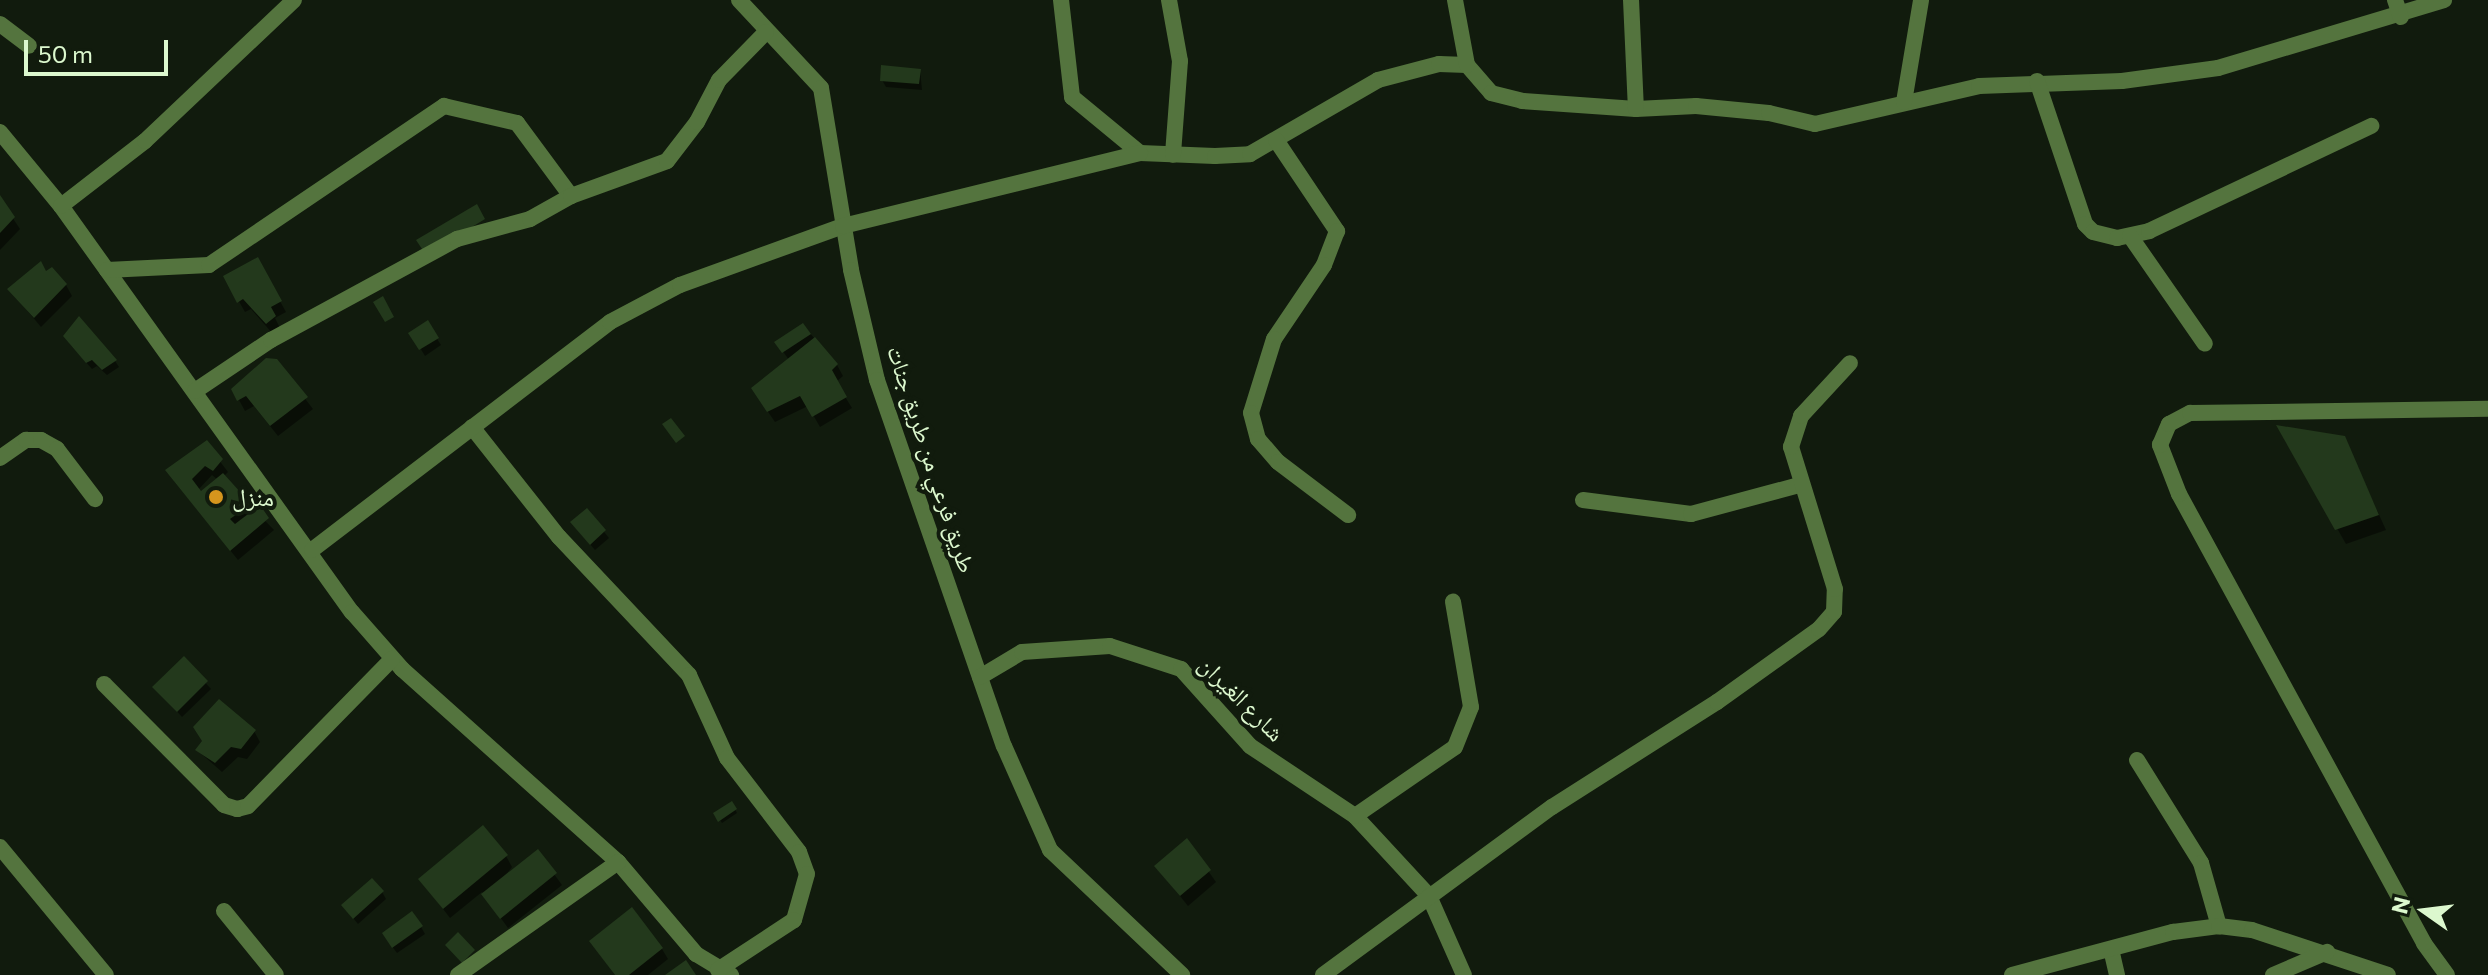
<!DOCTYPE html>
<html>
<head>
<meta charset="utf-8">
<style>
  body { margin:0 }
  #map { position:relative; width:2488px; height:975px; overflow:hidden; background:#111b0d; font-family:Commissioner,"Noto Naskh Arabic",sans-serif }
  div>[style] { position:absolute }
  .shadow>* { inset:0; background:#0007 }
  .building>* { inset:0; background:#23391c }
  .street>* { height:16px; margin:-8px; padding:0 8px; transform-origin:8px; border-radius:8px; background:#54743e }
  .dots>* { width:22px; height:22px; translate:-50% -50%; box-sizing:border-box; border:4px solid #111b0d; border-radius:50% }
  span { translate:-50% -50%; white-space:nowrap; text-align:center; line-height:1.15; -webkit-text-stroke:8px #111b0d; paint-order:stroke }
  .street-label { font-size:24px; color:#dcf8ce }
  .poi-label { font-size:24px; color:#dcf8ce }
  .left { translate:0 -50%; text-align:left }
  .north { position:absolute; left:2384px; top:871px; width:80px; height:80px; -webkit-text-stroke:6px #111b0d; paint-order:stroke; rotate:284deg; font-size:22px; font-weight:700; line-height:32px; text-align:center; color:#dcf8ce }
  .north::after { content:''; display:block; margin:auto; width:28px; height:36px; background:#dcf8ce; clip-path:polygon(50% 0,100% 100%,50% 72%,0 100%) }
  .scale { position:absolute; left:24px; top:40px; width:144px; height:36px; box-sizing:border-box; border:4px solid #dcf8ce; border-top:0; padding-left:10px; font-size:24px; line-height:28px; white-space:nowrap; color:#dcf8ce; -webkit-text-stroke:6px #111b0d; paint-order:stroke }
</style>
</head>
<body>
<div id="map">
  <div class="shadow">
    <i style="clip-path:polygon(920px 70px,922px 90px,886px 87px,882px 80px)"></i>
    <i style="clip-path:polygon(0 199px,20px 229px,0 250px)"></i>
    <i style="clip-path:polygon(257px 260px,286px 312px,275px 318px,280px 328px,273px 334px,251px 309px,245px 312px,225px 277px)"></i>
    <i style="clip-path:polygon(46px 273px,66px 285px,72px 296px,41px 327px,10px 290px)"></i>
    <i style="clip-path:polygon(427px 323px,441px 345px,425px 356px,411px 333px)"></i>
    <i style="clip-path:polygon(803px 325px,837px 365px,843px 376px,836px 382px,852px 408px,820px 427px,808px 406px,775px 422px,760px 400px,789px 360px,777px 343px)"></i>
    <i style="clip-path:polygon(69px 343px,115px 361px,119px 367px,107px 375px,97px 366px,92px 369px)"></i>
    <i style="clip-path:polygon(276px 361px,313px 409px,278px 436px,254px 406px,245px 411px,233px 389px)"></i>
    <i style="clip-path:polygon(2280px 428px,2344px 438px,2386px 530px,2346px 544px)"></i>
    <i style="clip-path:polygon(evenodd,206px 443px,228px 472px,223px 477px,274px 530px,238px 560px,174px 481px,206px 443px,212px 475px,218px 480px,200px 494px,198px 490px,212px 475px)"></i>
    <i style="clip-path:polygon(587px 511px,609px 538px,595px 550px,577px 529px)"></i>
    <i style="clip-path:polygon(184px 659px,211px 689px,182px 717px,155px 687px)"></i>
    <i style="clip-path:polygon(254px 731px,260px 742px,247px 759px,238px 757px,222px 772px,197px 750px)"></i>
    <i style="clip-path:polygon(732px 804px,737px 813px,722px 823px,716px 814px)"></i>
    <i style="clip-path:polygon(1187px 841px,1216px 882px,1188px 906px,1156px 866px)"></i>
    <i style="clip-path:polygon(538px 852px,562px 885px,508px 928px,482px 892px,450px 918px,420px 879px,506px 856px,512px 867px,502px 880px)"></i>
    <i style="clip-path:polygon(382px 892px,386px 899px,358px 924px,348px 912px)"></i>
    <i style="clip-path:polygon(421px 927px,425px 934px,397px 953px,388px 941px)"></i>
    <i style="clip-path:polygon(591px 942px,662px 949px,668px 959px,648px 975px,615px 975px)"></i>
  </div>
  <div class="building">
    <i style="clip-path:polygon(881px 65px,921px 69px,919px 84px,880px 81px)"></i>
    <i style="clip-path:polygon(0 195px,15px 217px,0 233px)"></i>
    <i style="clip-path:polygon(477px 204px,485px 219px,426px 255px,416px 240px)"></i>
    <i style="clip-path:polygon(258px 257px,282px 301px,271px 307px,276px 316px,266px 324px,243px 299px,237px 303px,223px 276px)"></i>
    <i style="clip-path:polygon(41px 261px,46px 271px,52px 267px,67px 284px,34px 318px,7px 289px)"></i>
    <i style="clip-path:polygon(383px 296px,394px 317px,385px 322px,373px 302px)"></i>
    <i style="clip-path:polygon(79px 316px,117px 360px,102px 370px,92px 360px,86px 363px,63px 336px)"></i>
    <i style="clip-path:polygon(428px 320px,439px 338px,419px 350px,408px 333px)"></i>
    <i style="clip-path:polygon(803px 323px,811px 334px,782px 353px,774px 342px)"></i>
    <i style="clip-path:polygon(815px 337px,838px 364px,832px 370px,847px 397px,812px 417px,800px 396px,767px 412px,751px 388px)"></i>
    <i style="clip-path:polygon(266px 358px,277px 359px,308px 397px,270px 426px,246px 396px,237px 401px,231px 389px)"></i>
    <i style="clip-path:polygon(671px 418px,685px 436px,676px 443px,662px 424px)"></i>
    <i style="clip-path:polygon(2276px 425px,2345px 436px,2379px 515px,2335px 530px)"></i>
    <i style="clip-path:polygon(207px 440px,223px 459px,213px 471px,205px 466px,192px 479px,201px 491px,223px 473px,251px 504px,230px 519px,235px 524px,260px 505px,269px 518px,230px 551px,165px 470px)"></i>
    <i style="clip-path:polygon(587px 508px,606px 530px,590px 545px,570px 522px)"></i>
    <i style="clip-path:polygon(184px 656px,208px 681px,177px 712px,152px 687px)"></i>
    <i style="clip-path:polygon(219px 699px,256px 730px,241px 749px,231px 747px,215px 763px,195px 750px,202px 741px,193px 727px)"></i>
    <i style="clip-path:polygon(732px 801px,737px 809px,718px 822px,713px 813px)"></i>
    <i style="clip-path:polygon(483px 825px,508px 855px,443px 909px,418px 879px)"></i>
    <i style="clip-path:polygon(1187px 838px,1211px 870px,1180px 896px,1154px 866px)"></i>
    <i style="clip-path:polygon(538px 849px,557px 873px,500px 919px,481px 894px)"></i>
    <i style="clip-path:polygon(372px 878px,384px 891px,353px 919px,341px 905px)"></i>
    <i style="clip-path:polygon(632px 907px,663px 948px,629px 975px,615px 975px,589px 941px)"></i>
    <i style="clip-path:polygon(412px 911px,423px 926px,392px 948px,382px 933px)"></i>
    <i style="clip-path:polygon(458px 932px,475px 950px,462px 963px,445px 945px)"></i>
    <i style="clip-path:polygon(686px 960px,696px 975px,665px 975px)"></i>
  </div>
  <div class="street">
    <i style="left:739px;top:0;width:120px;rotate:47deg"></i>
    <i style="left:821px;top:88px;width:184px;rotate:80.6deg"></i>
    <i style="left:851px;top:270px;width:113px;rotate:76.7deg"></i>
    <i style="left:877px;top:380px;width:387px;rotate:70.9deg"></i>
    <i style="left:1004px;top:746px;width:114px;rotate:66.1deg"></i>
    <i style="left:1050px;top:850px;width:182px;rotate:43.4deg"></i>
    <i style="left:1061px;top:0;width:98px;rotate:83.5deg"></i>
    <i style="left:1072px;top:97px;width:88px;rotate:39.5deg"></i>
    <i style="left:1140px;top:153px;width:75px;rotate:2.3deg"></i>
    <i style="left:1215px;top:156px;width:35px;rotate:-3deg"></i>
    <i style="left:1250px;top:154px;width:148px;rotate:-30deg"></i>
    <i style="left:1378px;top:80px;width:63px;rotate:-14.7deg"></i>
    <i style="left:1439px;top:64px;width:28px;rotate:2deg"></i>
    <i style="left:1467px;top:65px;width:37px;rotate:49deg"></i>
    <i style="left:1491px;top:93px;width:32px;rotate:14deg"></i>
    <i style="left:1522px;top:101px;width:114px;rotate:4deg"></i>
    <i style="left:1636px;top:109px;width:60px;rotate:-2.9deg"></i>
    <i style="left:1696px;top:106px;width:73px;rotate:5.5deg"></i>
    <i style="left:1769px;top:113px;width:47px;rotate:13.4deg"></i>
    <i style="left:1815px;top:124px;width:168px;rotate:-13deg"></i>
    <i style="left:1979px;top:86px;width:143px;rotate:-2deg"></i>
    <i style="left:2122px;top:81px;width:97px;rotate:-7.7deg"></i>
    <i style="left:2218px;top:68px;width:236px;rotate:-16.7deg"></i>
    <i style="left:1169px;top:0;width:62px;rotate:79.8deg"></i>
    <i style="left:1180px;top:61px;width:94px;rotate:94.3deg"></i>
    <i style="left:1455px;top:0;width:66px;rotate:79.5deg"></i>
    <i style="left:1631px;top:0;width:109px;rotate:87.4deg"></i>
    <i style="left:2395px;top:0;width:18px;rotate:71deg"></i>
    <i style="left:0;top:24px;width:36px;rotate:37deg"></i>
    <i style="left:2037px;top:81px;width:151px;rotate:71.4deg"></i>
    <i style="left:2085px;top:224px;width:11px;rotate:45deg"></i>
    <i style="left:2093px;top:232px;width:25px;rotate:14deg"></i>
    <i style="left:2117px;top:238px;width:33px;rotate:-12deg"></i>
    <i style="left:2149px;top:231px;width:246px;rotate:-25.3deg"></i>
    <i style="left:1904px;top:102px;width:103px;rotate:-80.5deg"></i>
    <i style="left:0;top:132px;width:96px;rotate:50.5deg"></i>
    <i style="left:61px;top:206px;width:500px;rotate:54.4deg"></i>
    <i style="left:352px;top:612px;width:76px;rotate:48.7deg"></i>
    <i style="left:402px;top:669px;width:290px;rotate:41.8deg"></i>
    <i style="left:618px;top:862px;width:121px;rotate:49.7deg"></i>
    <i style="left:696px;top:954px;width:41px;rotate:31deg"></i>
    <i style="left:1276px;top:140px;width:110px;rotate:56.2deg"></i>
    <i style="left:1337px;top:231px;width:36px;rotate:111deg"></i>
    <i style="left:1324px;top:265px;width:89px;rotate:124deg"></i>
    <i style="left:1274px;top:339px;width:77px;rotate:107.3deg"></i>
    <i style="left:1251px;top:413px;width:27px;rotate:75deg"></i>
    <i style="left:1258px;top:439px;width:30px;rotate:49deg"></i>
    <i style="left:1278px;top:462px;width:88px;rotate:37.1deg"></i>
    <i style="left:61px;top:206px;width:106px;rotate:-37.7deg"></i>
    <i style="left:145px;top:141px;width:205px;rotate:-43.4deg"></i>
    <i style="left:2130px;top:236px;width:131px;rotate:55.2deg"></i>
    <i style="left:107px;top:270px;width:102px;rotate:-2.8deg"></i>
    <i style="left:209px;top:265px;width:284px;rotate:-34.1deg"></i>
    <i style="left:444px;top:106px;width:75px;rotate:13.1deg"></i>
    <i style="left:517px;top:123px;width:91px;rotate:53.5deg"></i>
    <i style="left:195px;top:391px;width:92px;rotate:-33.9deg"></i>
    <i style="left:271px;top:340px;width:212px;rotate:-28.5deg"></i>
    <i style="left:457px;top:239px;width:76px;rotate:-15.3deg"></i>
    <i style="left:530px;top:219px;width:47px;rotate:-29.3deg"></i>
    <i style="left:571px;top:196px;width:102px;rotate:-20deg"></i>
    <i style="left:667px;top:161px;width:49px;rotate:-52.4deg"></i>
    <i style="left:697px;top:122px;width:47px;rotate:-62.4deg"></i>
    <i style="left:719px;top:80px;width:67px;rotate:-45.6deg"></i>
    <i style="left:472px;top:427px;width:140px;rotate:51.7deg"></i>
    <i style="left:559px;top:537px;width:190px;rotate:46.7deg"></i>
    <i style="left:689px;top:675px;width:91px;rotate:65.4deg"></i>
    <i style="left:727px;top:758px;width:118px;rotate:52.5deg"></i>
    <i style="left:799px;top:852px;width:23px;rotate:70deg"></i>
    <i style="left:807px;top:874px;width:48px;rotate:105.8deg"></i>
    <i style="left:794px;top:920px;width:91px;rotate:146.7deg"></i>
    <i style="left:0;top:458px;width:32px;rotate:-35deg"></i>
    <i style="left:26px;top:440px;width:15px"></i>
    <i style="left:41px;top:440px;width:18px;rotate:29deg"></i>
    <i style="left:57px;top:449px;width:63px;rotate:52.8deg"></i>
    <i style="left:1583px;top:500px;width:109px;rotate:7.4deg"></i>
    <i style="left:1691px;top:514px;width:112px;rotate:-15deg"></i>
    <i style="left:312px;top:550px;width:375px;rotate:-37.4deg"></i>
    <i style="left:610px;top:322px;width:79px;rotate:-27.9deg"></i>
    <i style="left:680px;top:285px;width:173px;rotate:-19.9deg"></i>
    <i style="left:843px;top:226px;width:306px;rotate:-13.8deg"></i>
    <i style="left:980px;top:677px;width:49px;rotate:-30.8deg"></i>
    <i style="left:1022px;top:652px;width:88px;rotate:-3.9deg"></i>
    <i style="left:1110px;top:646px;width:75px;rotate:17.9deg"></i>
    <i style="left:1181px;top:669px;width:103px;rotate:48.1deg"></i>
    <i style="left:1250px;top:746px;width:126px;rotate:33.7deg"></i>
    <i style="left:1355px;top:816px;width:109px;rotate:47.2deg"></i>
    <i style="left:1429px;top:896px;width:86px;rotate:66.1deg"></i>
    <i style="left:104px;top:684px;width:170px;rotate:45.2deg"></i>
    <i style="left:224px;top:805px;width:14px;rotate:17deg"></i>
    <i style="left:237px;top:809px;width:11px;rotate:-15deg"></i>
    <i style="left:248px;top:806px;width:206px;rotate:-45.6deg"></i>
    <i style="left:2137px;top:760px;width:121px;rotate:58.1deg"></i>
    <i style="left:2201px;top:863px;width:66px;rotate:74.1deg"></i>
    <i style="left:1355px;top:816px;width:121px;rotate:-34.6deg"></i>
    <i style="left:1455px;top:747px;width:43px;rotate:-68.2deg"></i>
    <i style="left:1471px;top:707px;width:107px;rotate:-99.7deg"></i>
    <i style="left:0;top:847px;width:166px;rotate:50.4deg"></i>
    <i style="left:224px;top:911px;width:82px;rotate:50.9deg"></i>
    <i style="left:2111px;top:949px;width:27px;rotate:77deg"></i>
    <i style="left:458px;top:975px;width:196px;rotate:-35.2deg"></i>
    <i style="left:1323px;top:975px;width:284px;rotate:-36.3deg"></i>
    <i style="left:1552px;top:807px;width:196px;rotate:-32.5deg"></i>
    <i style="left:1717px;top:702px;width:125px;rotate:-35.6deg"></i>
    <i style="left:1819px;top:629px;width:23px;rotate:-49deg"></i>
    <i style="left:1834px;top:612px;width:23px;rotate:-88deg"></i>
    <i style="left:1835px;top:589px;width:149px;rotate:-107.2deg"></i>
    <i style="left:1791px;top:447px;width:33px;rotate:-72deg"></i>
    <i style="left:1801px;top:416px;width:72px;rotate:-47.2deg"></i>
    <i style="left:2012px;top:975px;width:167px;rotate:-15deg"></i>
    <i style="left:2173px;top:932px;width:46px;rotate:-7.4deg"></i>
    <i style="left:2219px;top:926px;width:33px;rotate:7deg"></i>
    <i style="left:2252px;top:930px;width:143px;rotate:18.3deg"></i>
    <i style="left:2273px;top:975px;width:59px;rotate:-23.1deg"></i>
    <i style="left:2447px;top:975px;width:39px;rotate:-126deg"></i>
    <i style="left:2424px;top:943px;width:511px;rotate:-118.62deg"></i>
    <i style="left:2179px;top:494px;width:53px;rotate:-111.2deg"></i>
    <i style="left:2160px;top:445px;width:23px;rotate:-67deg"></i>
    <i style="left:2169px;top:424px;width:24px;rotate:-28deg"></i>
    <i style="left:2190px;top:413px;width:298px;rotate:-0.8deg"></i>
  </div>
  <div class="dots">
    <i style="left:216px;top:497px;background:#d5951d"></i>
  </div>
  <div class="street-label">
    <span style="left:932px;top:459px;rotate:72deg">طريق فرعي من طريق جنات</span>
    <span style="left:1242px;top:698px;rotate:45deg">شارع الغيران</span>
  </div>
  <div class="poi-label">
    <span class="left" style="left:232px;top:497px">منزل</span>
  </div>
  <div class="north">N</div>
  <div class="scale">50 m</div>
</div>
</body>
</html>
